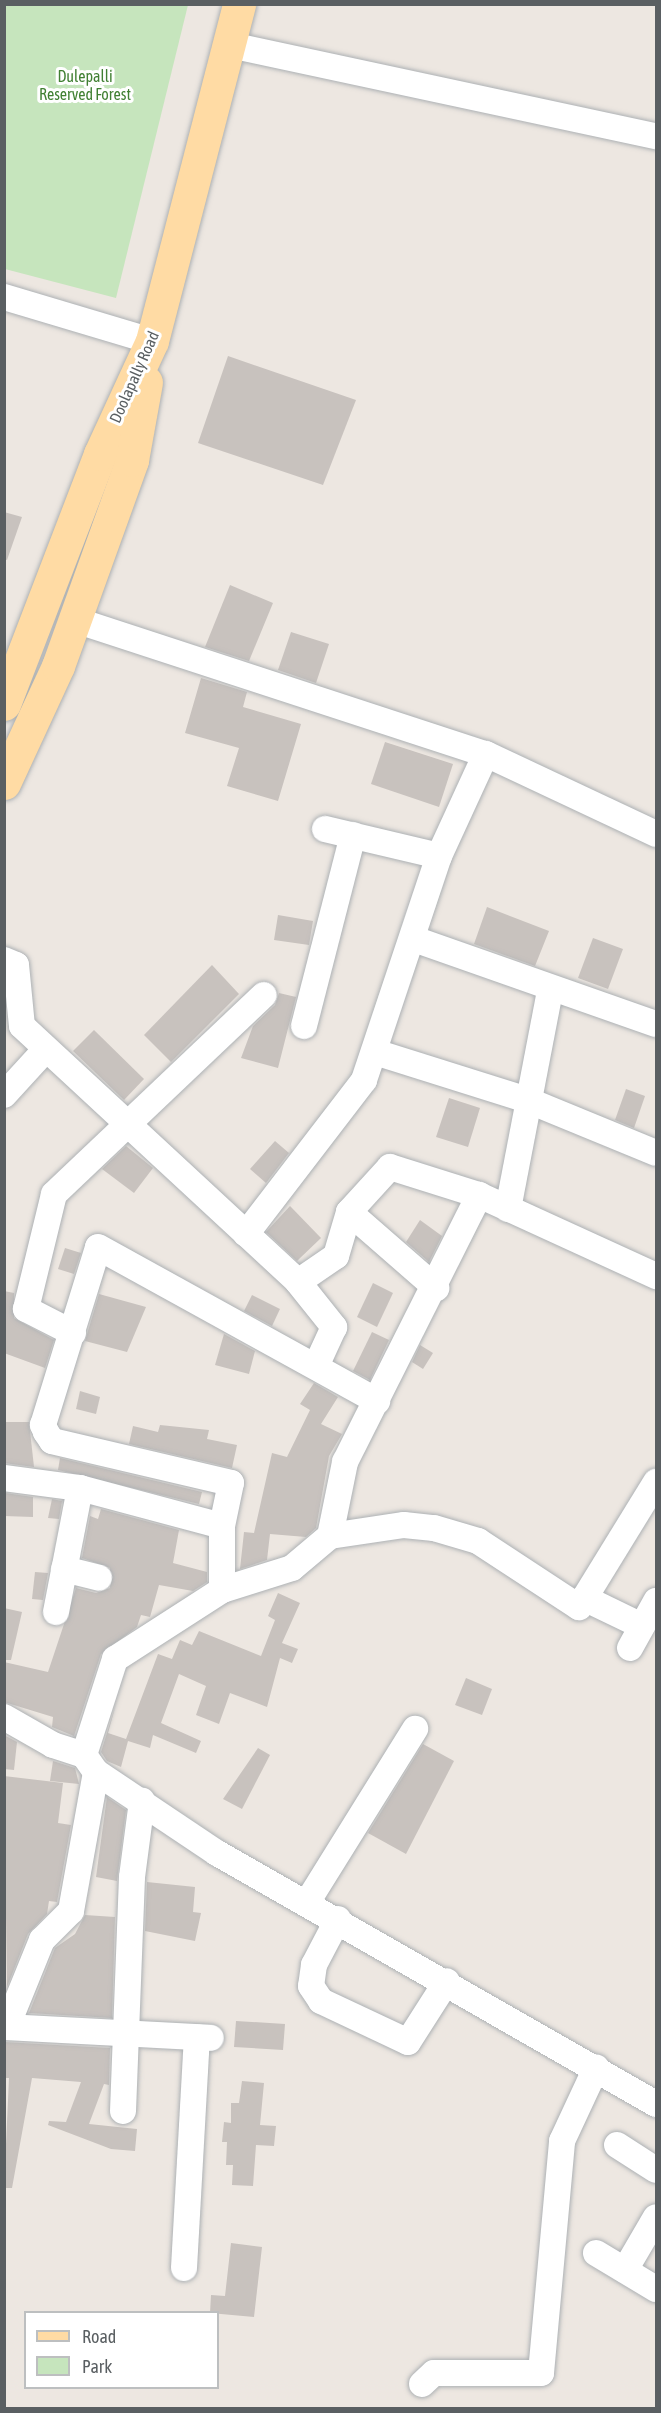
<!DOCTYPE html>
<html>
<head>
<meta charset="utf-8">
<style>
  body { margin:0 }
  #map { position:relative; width:661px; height:2413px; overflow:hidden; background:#ede7e1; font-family:"Asap Condensed",sans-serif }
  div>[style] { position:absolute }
  .green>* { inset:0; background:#c6e5bd }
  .building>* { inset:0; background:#c8c2be }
  .roads { filter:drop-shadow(0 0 2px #adb1b4) drop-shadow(0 0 2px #adb1b4) }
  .minor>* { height:26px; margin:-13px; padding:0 13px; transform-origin:13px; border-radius:13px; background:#fff }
  .major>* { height:33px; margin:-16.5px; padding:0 16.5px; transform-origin:16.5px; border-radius:16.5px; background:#ffdba4 }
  span { translate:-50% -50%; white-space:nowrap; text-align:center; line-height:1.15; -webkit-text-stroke:6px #fff; paint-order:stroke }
  .park-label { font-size:16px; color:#418033 }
  .street-label { font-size:16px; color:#5a5f62 }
  .frame { position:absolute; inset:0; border:6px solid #5a5f62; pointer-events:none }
  .legend { position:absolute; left:24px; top:2311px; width:195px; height:78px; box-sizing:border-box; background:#fff; border:2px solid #bdbfc0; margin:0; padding:8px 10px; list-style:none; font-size:18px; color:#5a5f62 }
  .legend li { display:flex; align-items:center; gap:12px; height:30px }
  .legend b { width:30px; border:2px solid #bdbfc0 }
</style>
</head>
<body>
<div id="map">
  <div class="green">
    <i style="clip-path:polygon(4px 5px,188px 5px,116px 298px,5px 269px)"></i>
  </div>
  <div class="building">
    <i style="clip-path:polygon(228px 356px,356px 400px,323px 485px,198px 443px)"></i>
    <i style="clip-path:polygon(4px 512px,22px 517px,7px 560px,4px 559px)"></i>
    <i style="clip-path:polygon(230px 585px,273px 603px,249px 661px,205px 647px)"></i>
    <i style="clip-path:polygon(291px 632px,329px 644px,316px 683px,278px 670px)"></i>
    <i style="clip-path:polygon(201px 678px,247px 692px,243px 707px,301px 724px,278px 801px,227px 786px,239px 748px,185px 733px)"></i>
    <i style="clip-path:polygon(385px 742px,453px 764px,439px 807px,371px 784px)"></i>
    <i style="clip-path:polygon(487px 907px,549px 931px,535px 966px,474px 944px)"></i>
    <i style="clip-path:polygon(278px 915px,313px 921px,309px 945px,274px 940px)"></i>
    <i style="clip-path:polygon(593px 938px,623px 949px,608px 989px,578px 978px)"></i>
    <i style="clip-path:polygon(212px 965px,239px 994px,171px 1062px,144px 1035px)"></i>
    <i style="clip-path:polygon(279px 993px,296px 997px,278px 1068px,241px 1058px,253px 1026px,275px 1005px)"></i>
    <i style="clip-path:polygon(94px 1030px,144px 1079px,124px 1100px,73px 1051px)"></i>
    <i style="clip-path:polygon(626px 1089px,645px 1096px,634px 1128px,615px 1120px)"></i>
    <i style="clip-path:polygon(449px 1098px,480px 1108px,468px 1147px,436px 1137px)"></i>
    <i style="clip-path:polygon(275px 1141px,289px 1153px,266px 1183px,250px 1169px)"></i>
    <i style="clip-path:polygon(126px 1146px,153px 1168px,134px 1193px,102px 1169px)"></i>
    <i style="clip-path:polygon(290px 1206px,321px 1238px,297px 1261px,266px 1232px)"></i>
    <i style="clip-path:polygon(420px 1220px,442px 1236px,429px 1262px,406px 1242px)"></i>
    <i style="clip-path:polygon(65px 1248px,81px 1253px,74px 1274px,58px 1269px)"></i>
    <i style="clip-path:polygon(373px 1283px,393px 1293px,377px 1327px,357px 1317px)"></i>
    <i style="clip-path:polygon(4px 1291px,14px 1293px,14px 1318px,54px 1340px,45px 1368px,4px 1353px)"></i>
    <i style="clip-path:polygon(99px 1294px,146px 1307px,127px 1352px,85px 1341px)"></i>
    <i style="clip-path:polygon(252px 1295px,280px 1309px,272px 1326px,244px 1311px)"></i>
    <i style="clip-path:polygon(372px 1332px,389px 1340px,370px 1380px,353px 1371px)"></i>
    <i style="clip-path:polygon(224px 1334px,255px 1351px,249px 1374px,215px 1365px)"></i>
    <i style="clip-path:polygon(420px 1345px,433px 1353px,423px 1369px,412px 1362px)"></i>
    <i style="clip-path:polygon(314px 1383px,338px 1397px,321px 1424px,342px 1434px,329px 1456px,316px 1528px,306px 1537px,270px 1534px,267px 1560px,240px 1569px,244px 1532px,254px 1533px,272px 1453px,287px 1457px,310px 1410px,300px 1404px)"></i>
    <i style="clip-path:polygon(80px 1391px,100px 1397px,96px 1414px,76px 1409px)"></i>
    <i style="clip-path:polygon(4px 1422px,29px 1422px,34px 1467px,4px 1463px)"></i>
    <i style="clip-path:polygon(160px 1425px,209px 1430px,207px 1439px,237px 1445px,232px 1468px,129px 1444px,133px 1426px,158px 1432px)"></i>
    <i style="clip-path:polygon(60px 1458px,202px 1492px,199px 1504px,58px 1470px)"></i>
    <i style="clip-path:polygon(5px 1493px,33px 1497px,33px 1517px,4px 1516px)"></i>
    <i style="clip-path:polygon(52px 1499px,62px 1501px,59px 1519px,48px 1518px)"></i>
    <i style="clip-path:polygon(101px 1509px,179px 1530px,173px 1563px,207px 1572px,207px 1582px,193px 1591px,159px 1585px,150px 1617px,141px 1615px,137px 1627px,101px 1654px,74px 1736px,52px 1727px,53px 1717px,4px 1702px,4px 1662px,48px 1672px,76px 1588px,96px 1593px,110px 1588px,110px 1568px,82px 1558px,90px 1516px,98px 1519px)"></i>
    <i style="clip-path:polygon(35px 1572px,48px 1573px,43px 1600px,32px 1599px)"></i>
    <i style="clip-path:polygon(278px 1593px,300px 1603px,282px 1643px,298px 1649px,292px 1663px,280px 1658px,267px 1707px,230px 1693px,219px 1724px,196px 1715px,206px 1686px,179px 1674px,161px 1723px,201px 1741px,196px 1753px,153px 1735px,150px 1748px,128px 1741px,121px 1767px,107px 1761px,101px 1752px,116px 1704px,108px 1733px,126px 1739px,158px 1654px,172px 1659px,180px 1640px,192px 1645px,199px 1631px,261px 1656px,275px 1620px,268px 1616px)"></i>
    <i style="clip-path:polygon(4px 1608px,22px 1612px,11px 1660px,4px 1660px)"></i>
    <i style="clip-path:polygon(466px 1678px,492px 1689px,482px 1715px,455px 1705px)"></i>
    <i style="clip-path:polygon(4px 1735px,17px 1742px,14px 1770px,4px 1769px)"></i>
    <i style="clip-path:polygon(423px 1744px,454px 1761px,406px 1854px,368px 1833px)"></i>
    <i style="clip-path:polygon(258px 1748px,270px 1755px,242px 1809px,223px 1799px)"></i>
    <i style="clip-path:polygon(53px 1761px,75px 1768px,79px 1784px,50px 1781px)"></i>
    <i style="clip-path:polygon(4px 1776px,63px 1783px,58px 1823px,71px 1825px,57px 1902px,49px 1901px,47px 1914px,28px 1934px,7px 1987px)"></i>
    <i style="clip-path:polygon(107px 1797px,126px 1810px,117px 1881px,96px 1877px)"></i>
    <i style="clip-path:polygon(147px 1882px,195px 1887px,193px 1912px,201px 1913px,195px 1941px,145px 1931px)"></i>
    <i style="clip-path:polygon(85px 1915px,115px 1917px,112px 2018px,29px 2013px,55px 1948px,75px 1934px)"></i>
    <i style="clip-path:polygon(236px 2021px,285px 2024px,283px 2050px,234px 2047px)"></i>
    <i style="clip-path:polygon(4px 2042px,110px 2048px,109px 2085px,104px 2084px,89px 2124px,137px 2129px,135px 2151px,111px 2149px,48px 2125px,49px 2121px,66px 2122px,81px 2082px,32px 2078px,12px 2188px,4px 2188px,9px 2078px,4px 2078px)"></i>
    <i style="clip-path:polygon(242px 2081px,264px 2083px,260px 2125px,276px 2126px,274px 2146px,256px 2145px,253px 2186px,232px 2185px,233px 2165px,226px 2165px,227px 2142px,222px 2142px,224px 2122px,231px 2123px,231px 2103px,239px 2103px)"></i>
    <i style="clip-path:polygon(231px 2243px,262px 2247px,254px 2317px,210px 2313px,211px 2295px,225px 2296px)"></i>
  </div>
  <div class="roads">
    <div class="minor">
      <i style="left:230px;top:45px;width:436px;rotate:12.1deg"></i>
      <i style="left:4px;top:297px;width:154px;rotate:16.6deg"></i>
      <i style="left:75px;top:620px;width:432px;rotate:18.1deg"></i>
      <i style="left:486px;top:754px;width:188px;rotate:25.2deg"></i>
      <i style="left:325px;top:829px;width:117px;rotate:13.3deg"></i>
      <i style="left:414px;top:939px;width:256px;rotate:19.4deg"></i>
      <i style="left:4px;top:960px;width:13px;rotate:23deg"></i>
      <i style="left:16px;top:965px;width:61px;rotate:84.4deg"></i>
      <i style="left:22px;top:1026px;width:376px;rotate:42.8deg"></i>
      <i style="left:298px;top:1282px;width:46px;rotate:-34.4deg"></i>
      <i style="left:336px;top:1256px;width:46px;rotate:-73.5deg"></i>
      <i style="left:349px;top:1212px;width:61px;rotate:-47.7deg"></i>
      <i style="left:390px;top:1167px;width:93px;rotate:17.5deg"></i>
      <i style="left:479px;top:1195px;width:195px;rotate:24.6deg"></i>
      <i style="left:304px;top:1026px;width:197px;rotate:-75.6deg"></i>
      <i style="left:375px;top:1052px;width:159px;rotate:17.5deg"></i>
      <i style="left:527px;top:1100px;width:139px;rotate:22.3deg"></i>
      <i style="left:4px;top:1095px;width:62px;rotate:-47.6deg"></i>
      <i style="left:508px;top:1209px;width:222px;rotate:-79.1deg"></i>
      <i style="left:349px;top:1212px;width:116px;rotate:41.1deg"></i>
      <i style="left:246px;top:1234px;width:194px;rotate:-52.5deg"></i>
      <i style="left:364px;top:1080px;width:236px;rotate:-71.5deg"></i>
      <i style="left:439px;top:856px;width:112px;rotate:-65.3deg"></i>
      <i style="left:298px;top:1282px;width:58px;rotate:51.3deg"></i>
      <i style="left:334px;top:1327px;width:41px;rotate:114.7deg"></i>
      <i style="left:73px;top:1333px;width:53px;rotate:-152.9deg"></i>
      <i style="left:26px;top:1309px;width:118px;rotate:-76.3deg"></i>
      <i style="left:54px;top:1194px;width:289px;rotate:-43.5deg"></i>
      <i style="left:4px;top:1478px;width:77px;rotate:7.5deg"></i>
      <i style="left:80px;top:1488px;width:147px;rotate:15deg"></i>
      <i style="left:330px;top:1536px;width:76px;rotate:-78.5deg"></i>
      <i style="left:345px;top:1462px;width:299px;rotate:-63.3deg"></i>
      <i style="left:64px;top:1569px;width:36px;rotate:14deg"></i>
      <i style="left:222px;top:1590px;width:64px;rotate:-90deg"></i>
      <i style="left:222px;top:1526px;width:44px;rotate:-78.2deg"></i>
      <i style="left:231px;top:1483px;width:184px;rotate:-166.8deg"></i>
      <i style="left:52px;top:1441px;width:11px;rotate:-124deg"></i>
      <i style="left:46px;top:1432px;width:8px;rotate:-113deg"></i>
      <i style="left:43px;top:1425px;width:186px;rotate:-72.8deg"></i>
      <i style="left:98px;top:1247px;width:319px;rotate:28.9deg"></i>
      <i style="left:584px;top:1598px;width:64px;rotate:25.8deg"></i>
      <i style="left:56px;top:1612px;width:126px;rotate:-79deg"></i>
      <i style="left:630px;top:1648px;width:54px;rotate:-61deg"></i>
      <i style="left:4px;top:1717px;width:56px;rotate:29.7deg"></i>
      <i style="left:53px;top:1745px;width:33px;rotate:18deg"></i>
      <i style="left:84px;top:1755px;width:21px;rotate:55deg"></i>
      <i style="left:96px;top:1772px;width:146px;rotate:33.8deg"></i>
      <i style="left:217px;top:1853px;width:506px;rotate:29.76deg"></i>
      <i style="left:84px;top:1755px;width:101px;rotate:-72.1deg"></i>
      <i style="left:115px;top:1659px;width:127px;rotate:-32.8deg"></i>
      <i style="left:222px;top:1590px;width:73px;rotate:-17.4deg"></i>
      <i style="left:292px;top:1568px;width:50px;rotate:-40.1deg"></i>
      <i style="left:330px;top:1536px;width:75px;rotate:-8.5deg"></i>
      <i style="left:404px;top:1525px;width:30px;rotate:6deg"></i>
      <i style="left:434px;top:1528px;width:46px;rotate:16.5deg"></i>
      <i style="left:478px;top:1541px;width:121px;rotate:33.2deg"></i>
      <i style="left:579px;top:1607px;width:147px;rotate:-58.4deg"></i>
      <i style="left:308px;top:1901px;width:203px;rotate:-58.1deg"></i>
      <i style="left:338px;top:1919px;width:52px;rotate:117.6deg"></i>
      <i style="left:314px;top:1965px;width:21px;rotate:98deg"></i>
      <i style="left:311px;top:1986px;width:18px;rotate:56deg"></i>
      <i style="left:321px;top:2001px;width:96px;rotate:25.2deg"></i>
      <i style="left:408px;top:2042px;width:72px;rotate:-57.4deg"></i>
      <i style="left:7px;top:2026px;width:93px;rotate:-67.9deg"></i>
      <i style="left:42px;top:1940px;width:41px;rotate:-45deg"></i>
      <i style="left:71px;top:1911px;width:141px;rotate:-79.8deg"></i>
      <i style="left:4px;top:2027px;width:207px;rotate:3deg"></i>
      <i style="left:123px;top:2111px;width:234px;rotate:-87.8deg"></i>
      <i style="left:132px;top:1877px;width:77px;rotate:-82.5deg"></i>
      <i style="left:617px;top:2145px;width:46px;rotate:32.7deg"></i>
      <i style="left:596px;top:2253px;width:70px;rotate:31deg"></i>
      <i style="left:184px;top:2268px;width:231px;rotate:-86.8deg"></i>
      <i style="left:625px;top:2270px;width:61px;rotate:-59.7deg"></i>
      <i style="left:422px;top:2384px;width:16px;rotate:-43deg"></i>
      <i style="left:434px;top:2373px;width:107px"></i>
      <i style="left:541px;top:2373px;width:233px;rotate:-84.8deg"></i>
      <i style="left:562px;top:2141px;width:81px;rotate:-65deg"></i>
    </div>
    <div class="major">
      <i style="left:4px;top:704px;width:268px;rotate:-69deg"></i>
      <i style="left:100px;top:454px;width:124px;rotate:-65.3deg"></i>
      <i style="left:152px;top:341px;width:348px;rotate:-75.5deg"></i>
      <i style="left:4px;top:783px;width:129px;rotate:-65.2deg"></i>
      <i style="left:58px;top:666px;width:219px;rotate:-70.2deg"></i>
      <i style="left:132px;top:460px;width:79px;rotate:-79.8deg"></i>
    </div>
  </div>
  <div class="park-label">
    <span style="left:85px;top:85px">Dulepalli<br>Reserved Forest</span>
  </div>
  <div class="street-label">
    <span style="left:134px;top:377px;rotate:-66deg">Doolapally Road</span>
  </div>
  <div class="frame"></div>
  <ul class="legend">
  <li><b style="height:8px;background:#ffdba4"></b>Road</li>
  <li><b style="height:16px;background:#c6e5bd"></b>Park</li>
  </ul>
</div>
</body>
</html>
